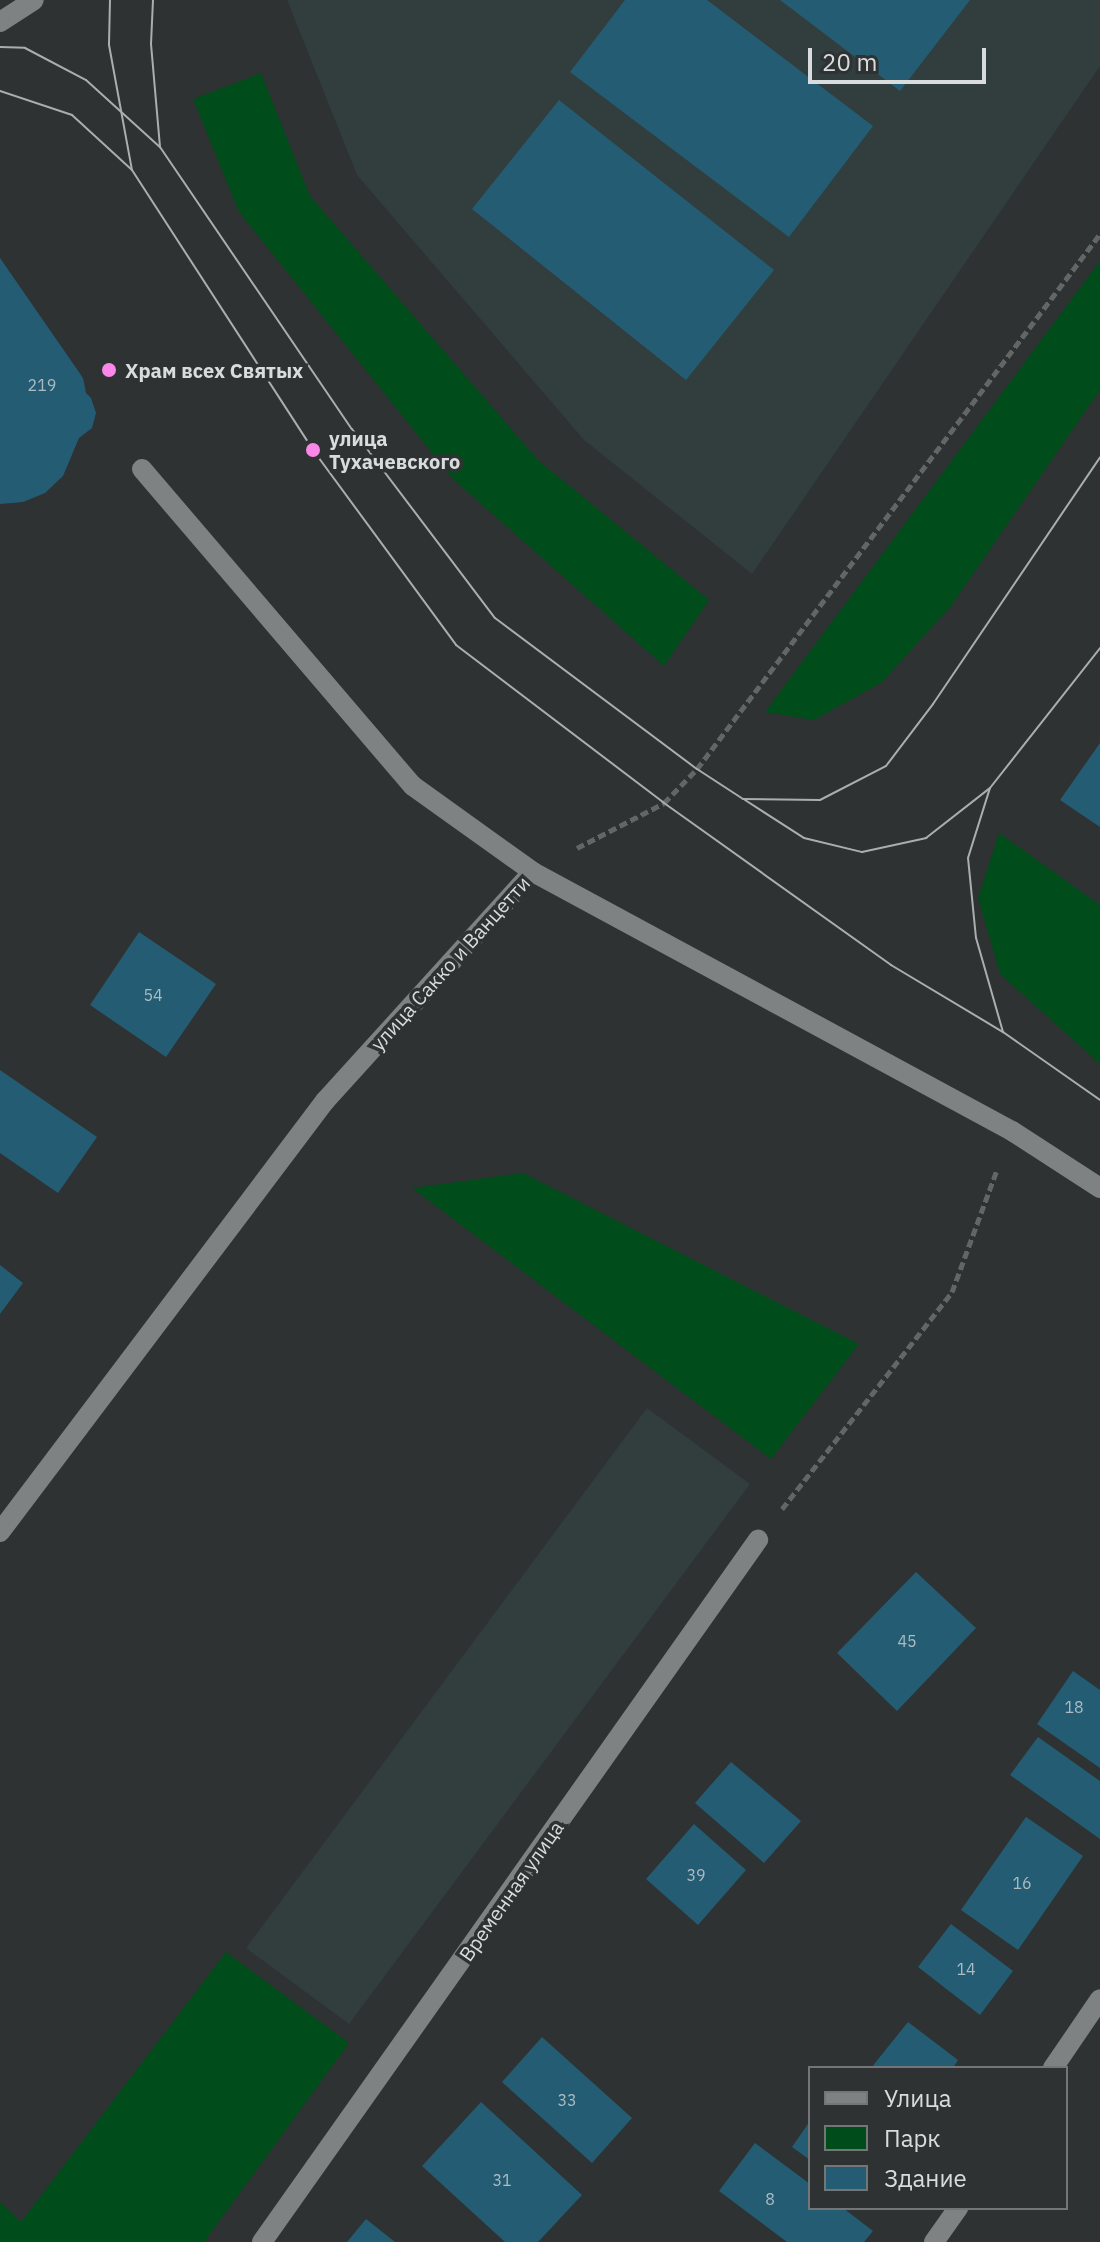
<!DOCTYPE html>
<html>
<head>
<meta charset="utf-8">
<style>
  body { margin:0 }
  #map { position:relative; width:1100px; height:2242px; overflow:hidden; background:#2e3232; font-family:"IBM Plex Sans",sans-serif }
  div>[style] { position:absolute }
  .built>* { inset:0; background:#323d3e }
  .green>* { inset:0; background:#004d1b }
  .building>* { inset:0; background:#245d73 }
  .path>* { height:5px; margin-top:-2.5px; transform-origin:0; background:repeating-linear-gradient(90deg,#626666 0 8px,transparent 0 12px) }
  .service>* { height:20px; margin:-10px; padding:0 10px; transform-origin:10px; border-radius:10px; background:#7e8283 }
  .minor>* { height:20px; margin:-10px; padding:0 10px; transform-origin:10px; border-radius:10px; background:#7e8283 }
  .secondary>* { height:20px; margin:-10px; padding:0 10px; transform-origin:10px; border-radius:10px; background:#7e8283 }
  .tram>* { height:2px; margin:-1px; padding:0 1px; transform-origin:1px; border-radius:1px; background:#abaeae }
  .dots>* { width:22px; height:22px; translate:-50% -50%; box-sizing:border-box; border:4px solid #2e3232; border-radius:50% }
  span { translate:-50% -50%; white-space:nowrap; text-align:center; line-height:1.15; -webkit-text-stroke:7px #2e3232; paint-order:stroke }
  .number-label { font-size:16px; color:#acbcc2 }
  .number-label span { -webkit-text-stroke-width:0 }
  .poi-label { font-size:20px; color:#d9dcdc; font-weight:700 }
  .left { translate:0 -50%; text-align:left }
  .street-label { font-size:20px; color:#d9dcdc }
  .legend { position:absolute; left:808px; top:2066px; width:260px; height:144px; box-sizing:border-box; background:#2e3232; border:2px solid #727676; margin:0; padding:10px 14px; list-style:none; font-size:24px; color:#d9dcdc }
  .legend li { display:flex; align-items:center; gap:16px; height:40px }
  .legend b { width:40px; border:2px solid #727676 }
  .scale { position:absolute; left:808px; top:48px; width:178px; height:36px; box-sizing:border-box; border:4px solid #d9dcdc; border-top:0; padding-left:10px; font-size:24px; line-height:28px; white-space:nowrap; color:#d9dcdc; -webkit-text-stroke:6px #2e3232; paint-order:stroke }
</style>
</head>
<body>
<div id="map">
  <div class="built">
    <i style="clip-path:polygon(287px 0,1100px 0,1100px 66px,752px 574px,584px 440px,357px 175px)"></i>
    <i style="clip-path:polygon(647px 1408px,750px 1484px,349px 2024px,246px 1948px)"></i>
  </div>
  <div class="green">
    <i style="clip-path:polygon(261px 73px,310px 196px,538px 460px,709px 600px,664px 666px,453px 479px,239px 212px,193px 99px)"></i>
    <i style="clip-path:polygon(1100px 261px,1100px 390px,951px 606px,882px 682px,814px 720px,765px 712px)"></i>
    <i style="clip-path:polygon(999px 833px,1100px 905px,1100px 1064px,1000px 974px,978px 898px)"></i>
    <i style="clip-path:polygon(523px 1173px,859px 1344px,771px 1459px,412px 1188px)"></i>
    <i style="clip-path:polygon(226px 1952px,349px 2043px,204px 2242px,0 2242px,0 2202px,21px 2222px)"></i>
  </div>
  <div class="building">
    <i style="clip-path:polygon(625px 0,707px 0,873px 126px,789px 237px,570px 72px)"></i>
    <i style="clip-path:polygon(780px 0,970px 0,900px 91px)"></i>
    <i style="clip-path:polygon(559px 100px,774px 270px,686px 380px,472px 209px)"></i>
    <i style="clip-path:polygon(0 258px,83px 378px,86px 393px,91px 398px,96px 413px,92px 428px,79px 438px,63px 476px,45px 493px,23px 502px,0 504px)"></i>
    <i style="clip-path:polygon(1100px 743px,1100px 827px,1060px 800px)"></i>
    <i style="clip-path:polygon(139px 932px,216px 984px,166px 1057px,90px 1005px)"></i>
    <i style="clip-path:polygon(0 1070px,97px 1137px,58px 1193px,0 1153px)"></i>
    <i style="clip-path:polygon(0 1265px,23px 1283px,0 1314px)"></i>
    <i style="clip-path:polygon(916px 1572px,976px 1628px,897px 1711px,837px 1653px)"></i>
    <i style="clip-path:polygon(1073px 1671px,1100px 1690px,1100px 1768px,1037px 1724px)"></i>
    <i style="clip-path:polygon(1038px 1737px,1100px 1781px,1100px 1839px,1010px 1775px)"></i>
    <i style="clip-path:polygon(731px 1762px,801px 1821px,764px 1863px,695px 1803px)"></i>
    <i style="clip-path:polygon(1026px 1817px,1083px 1856px,1018px 1950px,961px 1910px)"></i>
    <i style="clip-path:polygon(694px 1824px,746px 1870px,698px 1925px,646px 1879px)"></i>
    <i style="clip-path:polygon(951px 1924px,1013px 1971px,980px 2015px,918px 1967px)"></i>
    <i style="clip-path:polygon(908px 2022px,958px 2060px,953px 2068px,871px 2068px)"></i>
    <i style="clip-path:polygon(542px 2037px,632px 2118px,592px 2163px,502px 2082px)"></i>
    <i style="clip-path:polygon(481px 2102px,582px 2195px,538px 2242px,505px 2242px,422px 2166px)"></i>
    <i style="clip-path:polygon(810px 2121px,810px 2160px,792px 2147px)"></i>
    <i style="clip-path:polygon(755px 2143px,810px 2184px,810px 2208px,843px 2208px,873px 2231px,864px 2242px,787px 2242px,719px 2191px)"></i>
    <i style="clip-path:polygon(366px 2219px,395px 2242px,347px 2242px)"></i>
  </div>
  <div class="path">
    <i style="left:577px;top:848px;width:98px;rotate:-27.3deg"></i>
    <i style="left:664px;top:803px;width:47px;rotate:-45.9deg"></i>
    <i style="left:697px;top:769px;width:670px;rotate:-53.01deg"></i>
    <i style="left:782px;top:1509px;width:276px;rotate:-51.9deg"></i>
    <i style="left:952px;top:1292px;width:130px;rotate:-69.8deg"></i>
  </div>
  <div class="service">
    <i style="left:142px;top:469px;width:417px;rotate:49.5deg"></i>
    <i style="left:413px;top:786px;width:148px;rotate:35.6deg"></i>
  </div>
  <div class="minor">
    <i style="left:0;top:1532px;width:540px;rotate:-52.98deg"></i>
    <i style="left:325px;top:1101px;width:309px;rotate:-47.8deg"></i>
    <i style="left:533px;top:872px;width:545px;rotate:28.4deg"></i>
    <i style="left:1012px;top:1131px;width:105px;rotate:32.9deg"></i>
    <i style="left:1053px;top:2068px;width:83px;rotate:-55.7deg"></i>
    <i style="left:262px;top:2242px;width:860px;rotate:-54.76deg"></i>
    <i style="left:934px;top:2242px;width:42px;rotate:-54.8deg"></i>
  </div>
  <div class="secondary">
    <i style="left:0;top:22px;width:40px;rotate:-32.9deg"></i>
  </div>
  <div class="tram">
    <i style="left:110px;top:0;width:45px;rotate:91.3deg"></i>
    <i style="left:109px;top:45px;width:127px;rotate:79.6deg"></i>
    <i style="left:153px;top:0;width:44px;rotate:92.6deg"></i>
    <i style="left:151px;top:44px;width:103px;rotate:85deg"></i>
    <i style="left:0;top:47px;width:25px;rotate:2deg"></i>
    <i style="left:25px;top:48px;width:69px;rotate:27.7deg"></i>
    <i style="left:86px;top:80px;width:100px;rotate:42.2deg"></i>
    <i style="left:160px;top:147px;width:341px;rotate:55.8deg"></i>
    <i style="left:352px;top:429px;width:237px;rotate:52.9deg"></i>
    <i style="left:495px;top:618px;width:252px;rotate:36.8deg"></i>
    <i style="left:697px;top:769px;width:55px;rotate:33.1deg"></i>
    <i style="left:743px;top:799px;width:77px;rotate:0.7deg"></i>
    <i style="left:820px;top:800px;width:74px;rotate:-27.3deg"></i>
    <i style="left:886px;top:766px;width:78px;rotate:-52.8deg"></i>
    <i style="left:933px;top:704px;width:298px;rotate:-55.9deg"></i>
    <i style="left:0;top:91px;width:76px;rotate:18.4deg"></i>
    <i style="left:72px;top:115px;width:81px;rotate:42.5deg"></i>
    <i style="left:132px;top:170px;width:333px;rotate:57.1deg"></i>
    <i style="left:313px;top:450px;width:242px;rotate:53.7deg"></i>
    <i style="left:456px;top:645px;width:261px;rotate:37.2deg"></i>
    <i style="left:664px;top:803px;width:279px;rotate:35.5deg"></i>
    <i style="left:891px;top:965px;width:131px;rotate:30.9deg"></i>
    <i style="left:1003px;top:1032px;width:118px;rotate:35deg"></i>
    <i style="left:745px;top:800px;width:70px;rotate:32.8deg"></i>
    <i style="left:804px;top:838px;width:60px;rotate:13.6deg"></i>
    <i style="left:862px;top:852px;width:66px;rotate:-12.3deg"></i>
    <i style="left:926px;top:838px;width:81px;rotate:-38deg"></i>
    <i style="left:1003px;top:1032px;width:98px;rotate:-106deg"></i>
    <i style="left:976px;top:938px;width:80px;rotate:-95.7deg"></i>
    <i style="left:968px;top:858px;width:73px;rotate:-72.6deg"></i>
    <i style="left:990px;top:788px;width:178px;rotate:-51.8deg"></i>
  </div>
  <div class="dots">
    <i style="left:109px;top:370px;background:#f987e8"></i>
    <i style="left:313px;top:450px;background:#f987e8"></i>
  </div>
  <div class="number-label">
    <span style="left:42px;top:385px">219</span>
    <span style="left:153px;top:995px">54</span>
    <span style="left:907px;top:1641px">45</span>
    <span style="left:1074px;top:1707px">18</span>
    <span style="left:696px;top:1875px">39</span>
    <span style="left:1022px;top:1883px">16</span>
    <span style="left:966px;top:1969px">14</span>
    <span style="left:567px;top:2100px">33</span>
    <span style="left:502px;top:2180px">31</span>
    <span style="left:770px;top:2199px">8</span>
  </div>
  <div class="poi-label">
    <span class="left" style="left:125px;top:370px">Храм всех Святых</span>
    <span class="left" style="left:329px;top:450px">улица<br>Тухачевского</span>
  </div>
  <div class="street-label">
    <span style="left:450px;top:963px;rotate:-48deg">улица Сакко и Ванцетти</span>
    <span style="left:511px;top:1891px;rotate:-55deg">Временная улица</span>
  </div>
  <ul class="legend">
  <li><b style="height:10px;background:#7e8283"></b>Улица</li>
  <li><b style="height:22px;background:#004d1b"></b>Парк</li>
  <li><b style="height:22px;background:#245d73"></b>Здание</li>
  </ul>
  <div class="scale">20 m</div>
</div>
</body>
</html>
